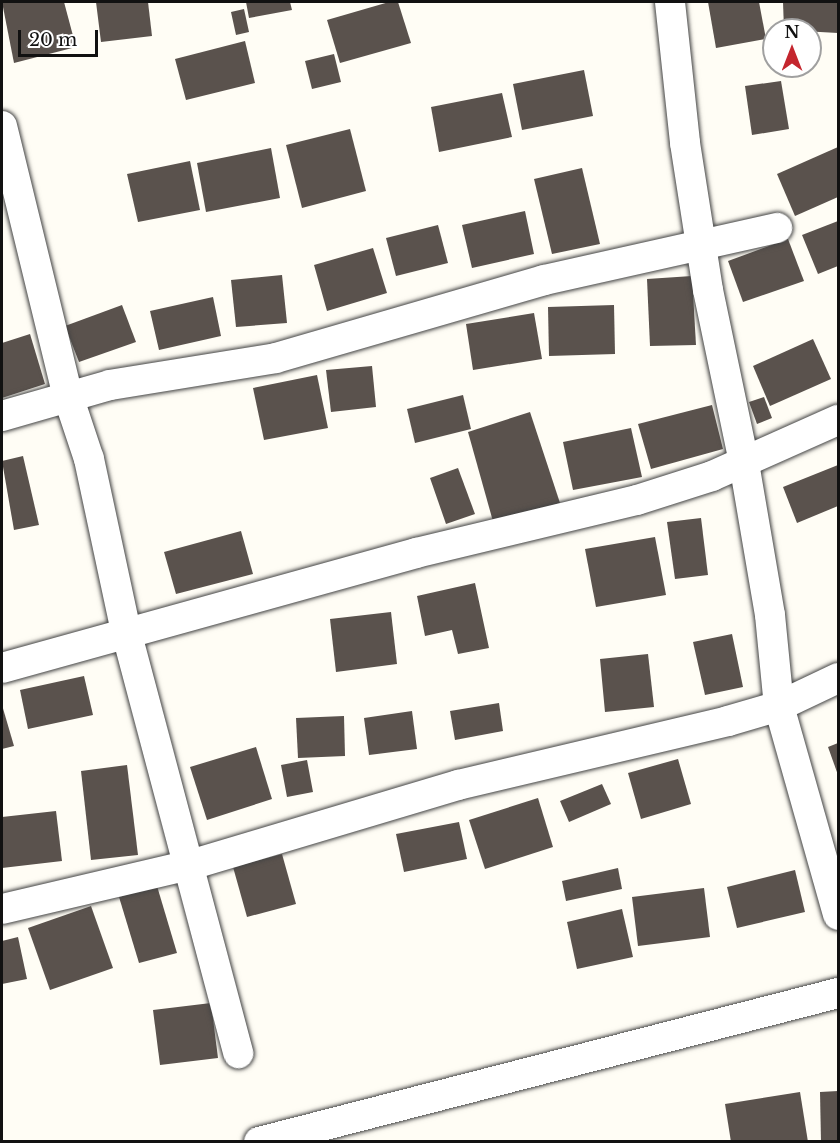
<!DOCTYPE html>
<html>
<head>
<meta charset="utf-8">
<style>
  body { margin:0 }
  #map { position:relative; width:840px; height:1143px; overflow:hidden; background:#fffdf5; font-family:"Libre Baskerville",serif }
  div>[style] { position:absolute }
  .building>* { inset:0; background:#5a524d }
  .roads { filter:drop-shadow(0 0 2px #444) drop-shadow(0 0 2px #444) }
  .minor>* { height:30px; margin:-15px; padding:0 15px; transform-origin:15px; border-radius:15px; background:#fff }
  span { translate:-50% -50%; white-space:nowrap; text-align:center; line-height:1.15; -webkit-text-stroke:6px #fff; paint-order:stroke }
  .frame { position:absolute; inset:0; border:3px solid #111; pointer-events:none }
  .north { position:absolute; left:762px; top:18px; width:60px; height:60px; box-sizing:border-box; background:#fff; border:2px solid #a0a0a0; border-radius:50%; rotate:0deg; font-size:16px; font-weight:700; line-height:24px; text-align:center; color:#111 }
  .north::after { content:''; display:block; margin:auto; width:21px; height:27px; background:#c4262e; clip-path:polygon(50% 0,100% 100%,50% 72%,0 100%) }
  .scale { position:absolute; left:18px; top:30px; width:80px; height:27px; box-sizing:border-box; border:3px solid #111; border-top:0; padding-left:8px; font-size:18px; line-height:21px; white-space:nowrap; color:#111; -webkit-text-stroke:4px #fff; paint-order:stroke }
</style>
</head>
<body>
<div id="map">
  <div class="building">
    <i style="clip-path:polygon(2px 2px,64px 2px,76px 47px,14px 63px)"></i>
    <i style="clip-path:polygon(96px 2px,148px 2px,152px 36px,101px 42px)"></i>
    <i style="clip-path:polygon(246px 2px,290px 2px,292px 10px,249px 18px)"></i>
    <i style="clip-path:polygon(389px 2px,398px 2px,411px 43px,340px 63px,327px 20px)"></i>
    <i style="clip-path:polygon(708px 2px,759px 2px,766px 39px,716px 48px)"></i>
    <i style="clip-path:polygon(783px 2px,838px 2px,838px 33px,784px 30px)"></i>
    <i style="clip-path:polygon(244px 9px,249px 32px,236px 35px,231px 12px)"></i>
    <i style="clip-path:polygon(245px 41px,255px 83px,186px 100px,175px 59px)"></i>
    <i style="clip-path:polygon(334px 54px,341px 82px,312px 89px,305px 61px)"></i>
    <i style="clip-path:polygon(584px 70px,593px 116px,522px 130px,513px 84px)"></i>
    <i style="clip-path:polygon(781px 81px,789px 129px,752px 135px,745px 86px)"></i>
    <i style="clip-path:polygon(502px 93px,512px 137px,439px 152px,431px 107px)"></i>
    <i style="clip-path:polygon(350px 129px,366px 191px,302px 208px,286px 145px)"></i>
    <i style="clip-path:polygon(838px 147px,838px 197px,795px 216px,777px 174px)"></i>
    <i style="clip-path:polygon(271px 148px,280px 198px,206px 212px,197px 163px)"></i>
    <i style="clip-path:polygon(190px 161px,200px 210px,138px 222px,127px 174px)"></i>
    <i style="clip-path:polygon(582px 168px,600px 244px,552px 254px,534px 179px)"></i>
    <i style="clip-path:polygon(525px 211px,534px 254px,472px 268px,462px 225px)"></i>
    <i style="clip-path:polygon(838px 221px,838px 266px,818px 274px,802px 235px)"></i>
    <i style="clip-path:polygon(438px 225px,448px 263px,396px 276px,386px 238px)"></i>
    <i style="clip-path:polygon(788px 239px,804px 281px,743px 302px,728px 261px)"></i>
    <i style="clip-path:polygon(373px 248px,387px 293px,327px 311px,314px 265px)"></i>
    <i style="clip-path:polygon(282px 275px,287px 323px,236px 327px,231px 280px)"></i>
    <i style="clip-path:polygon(692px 276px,696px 345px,650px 346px,647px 279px)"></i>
    <i style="clip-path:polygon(213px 297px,221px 336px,159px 350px,150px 311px)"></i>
    <i style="clip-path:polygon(122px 305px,136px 342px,79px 362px,65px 326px)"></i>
    <i style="clip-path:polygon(614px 305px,615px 354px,549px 356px,548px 307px)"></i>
    <i style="clip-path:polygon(534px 313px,542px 359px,473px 370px,466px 324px)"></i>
    <i style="clip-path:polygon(30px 334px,45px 384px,2px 398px,2px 343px)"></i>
    <i style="clip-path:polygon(813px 339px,831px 379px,770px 406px,753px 366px)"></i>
    <i style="clip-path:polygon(372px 366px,376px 407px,331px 412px,326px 370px)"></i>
    <i style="clip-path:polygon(317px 375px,328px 428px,264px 440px,253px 388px)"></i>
    <i style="clip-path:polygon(463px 395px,471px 429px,415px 443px,407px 409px)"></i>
    <i style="clip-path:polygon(764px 397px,772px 418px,757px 424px,749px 402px)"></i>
    <i style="clip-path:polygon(712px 405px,723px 449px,651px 469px,638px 424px)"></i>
    <i style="clip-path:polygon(530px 412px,560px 503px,494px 525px,468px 432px)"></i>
    <i style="clip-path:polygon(631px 428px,642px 477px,573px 490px,563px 442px)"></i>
    <i style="clip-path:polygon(23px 456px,39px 525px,14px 530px,2px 461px)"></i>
    <i style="clip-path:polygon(838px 465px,838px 506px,797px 523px,783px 487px)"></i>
    <i style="clip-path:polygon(458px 468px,475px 514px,446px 524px,430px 478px)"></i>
    <i style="clip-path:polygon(701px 518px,708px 575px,675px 579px,667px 522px)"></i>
    <i style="clip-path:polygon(241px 531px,253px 574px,176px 594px,164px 552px)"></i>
    <i style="clip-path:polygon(655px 537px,666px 595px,596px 607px,585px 549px)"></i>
    <i style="clip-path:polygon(475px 583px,489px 648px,458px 654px,452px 630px,425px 636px,417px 596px)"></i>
    <i style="clip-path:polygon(391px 612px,397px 664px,336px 672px,330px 619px)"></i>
    <i style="clip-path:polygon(732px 634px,743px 687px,705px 695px,693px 642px)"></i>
    <i style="clip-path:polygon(648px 654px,654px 707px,605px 712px,600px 659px)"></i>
    <i style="clip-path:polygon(84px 676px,93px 715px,28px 729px,20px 690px)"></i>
    <i style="clip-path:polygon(499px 703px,503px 731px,455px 740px,450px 711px)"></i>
    <i style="clip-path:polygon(2px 705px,14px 746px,2px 749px)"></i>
    <i style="clip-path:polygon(412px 711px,417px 749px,369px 755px,364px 718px)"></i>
    <i style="clip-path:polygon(344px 716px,345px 756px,298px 758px,296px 718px)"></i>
    <i style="clip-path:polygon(838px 743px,838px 775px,828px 747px)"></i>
    <i style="clip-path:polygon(256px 747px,272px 799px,207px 820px,190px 767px)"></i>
    <i style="clip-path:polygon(678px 759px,691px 804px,641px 819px,628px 773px)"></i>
    <i style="clip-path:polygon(307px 760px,313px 792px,287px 797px,281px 765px)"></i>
    <i style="clip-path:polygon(127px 765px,138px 855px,91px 860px,81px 771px)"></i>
    <i style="clip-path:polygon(602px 784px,611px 804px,569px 822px,560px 801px)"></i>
    <i style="clip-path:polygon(538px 798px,553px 847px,485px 869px,469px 820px)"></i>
    <i style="clip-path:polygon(56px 811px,62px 861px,2px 868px,2px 817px)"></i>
    <i style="clip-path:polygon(459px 822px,467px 859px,404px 872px,396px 834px)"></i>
    <i style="clip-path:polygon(282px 854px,296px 904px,247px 917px,233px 867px)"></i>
    <i style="clip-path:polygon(618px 868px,622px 889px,566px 901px,562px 881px)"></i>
    <i style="clip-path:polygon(795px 870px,805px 912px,737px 928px,727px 887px)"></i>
    <i style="clip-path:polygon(157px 886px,177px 953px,139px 963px,119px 897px)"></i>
    <i style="clip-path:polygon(704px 888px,710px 937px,638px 946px,632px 897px)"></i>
    <i style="clip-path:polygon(91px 906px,113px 968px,50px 990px,28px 928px)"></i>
    <i style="clip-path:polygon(622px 909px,633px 957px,577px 969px,567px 922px)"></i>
    <i style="clip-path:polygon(18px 937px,27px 979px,2px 984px,2px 941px)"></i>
    <i style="clip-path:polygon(211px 1003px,218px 1058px,160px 1065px,153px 1010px)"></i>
    <i style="clip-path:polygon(838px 1091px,838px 1142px,821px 1142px,820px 1092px)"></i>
    <i style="clip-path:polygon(800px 1092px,808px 1142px,731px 1142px,725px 1104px)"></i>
  </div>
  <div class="roads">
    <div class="minor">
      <i style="left:670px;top:2px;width:142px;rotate:83.9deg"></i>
      <i style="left:685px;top:143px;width:149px;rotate:81.1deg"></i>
      <i style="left:708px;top:290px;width:177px;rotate:78.2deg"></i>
      <i style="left:744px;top:463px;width:154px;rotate:80.3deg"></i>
      <i style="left:770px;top:615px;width:91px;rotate:84.4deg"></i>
      <i style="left:779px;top:706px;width:217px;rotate:74.2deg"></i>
      <i style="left:2px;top:126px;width:278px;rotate:76.3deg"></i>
      <i style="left:68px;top:396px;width:66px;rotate:71.6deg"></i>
      <i style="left:89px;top:459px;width:176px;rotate:77.9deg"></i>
      <i style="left:126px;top:631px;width:437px;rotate:75.1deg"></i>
      <i style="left:2px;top:416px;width:112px;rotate:-16deg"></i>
      <i style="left:110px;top:385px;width:168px;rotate:-9.2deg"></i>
      <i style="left:276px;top:358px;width:279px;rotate:-16.2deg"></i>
      <i style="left:544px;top:280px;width:239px;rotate:-12.6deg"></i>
      <i style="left:2px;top:668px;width:430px;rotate:-15.5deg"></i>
      <i style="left:416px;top:553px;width:227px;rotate:-13.5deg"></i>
      <i style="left:637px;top:500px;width:79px;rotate:-17.7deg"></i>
      <i style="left:712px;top:476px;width:138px;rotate:-24deg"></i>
      <i style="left:2px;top:909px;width:193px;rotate:-13.2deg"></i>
      <i style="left:190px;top:865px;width:280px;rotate:-16.6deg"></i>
      <i style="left:458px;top:785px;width:277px;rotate:-13.3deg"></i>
      <i style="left:728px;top:721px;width:53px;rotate:-16.4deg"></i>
      <i style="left:779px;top:706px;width:65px;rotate:-25.4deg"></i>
      <i style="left:259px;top:1142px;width:598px;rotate:-14.43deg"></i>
    </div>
  </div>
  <div class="frame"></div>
  <div class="north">N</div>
  <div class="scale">20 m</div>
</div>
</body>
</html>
